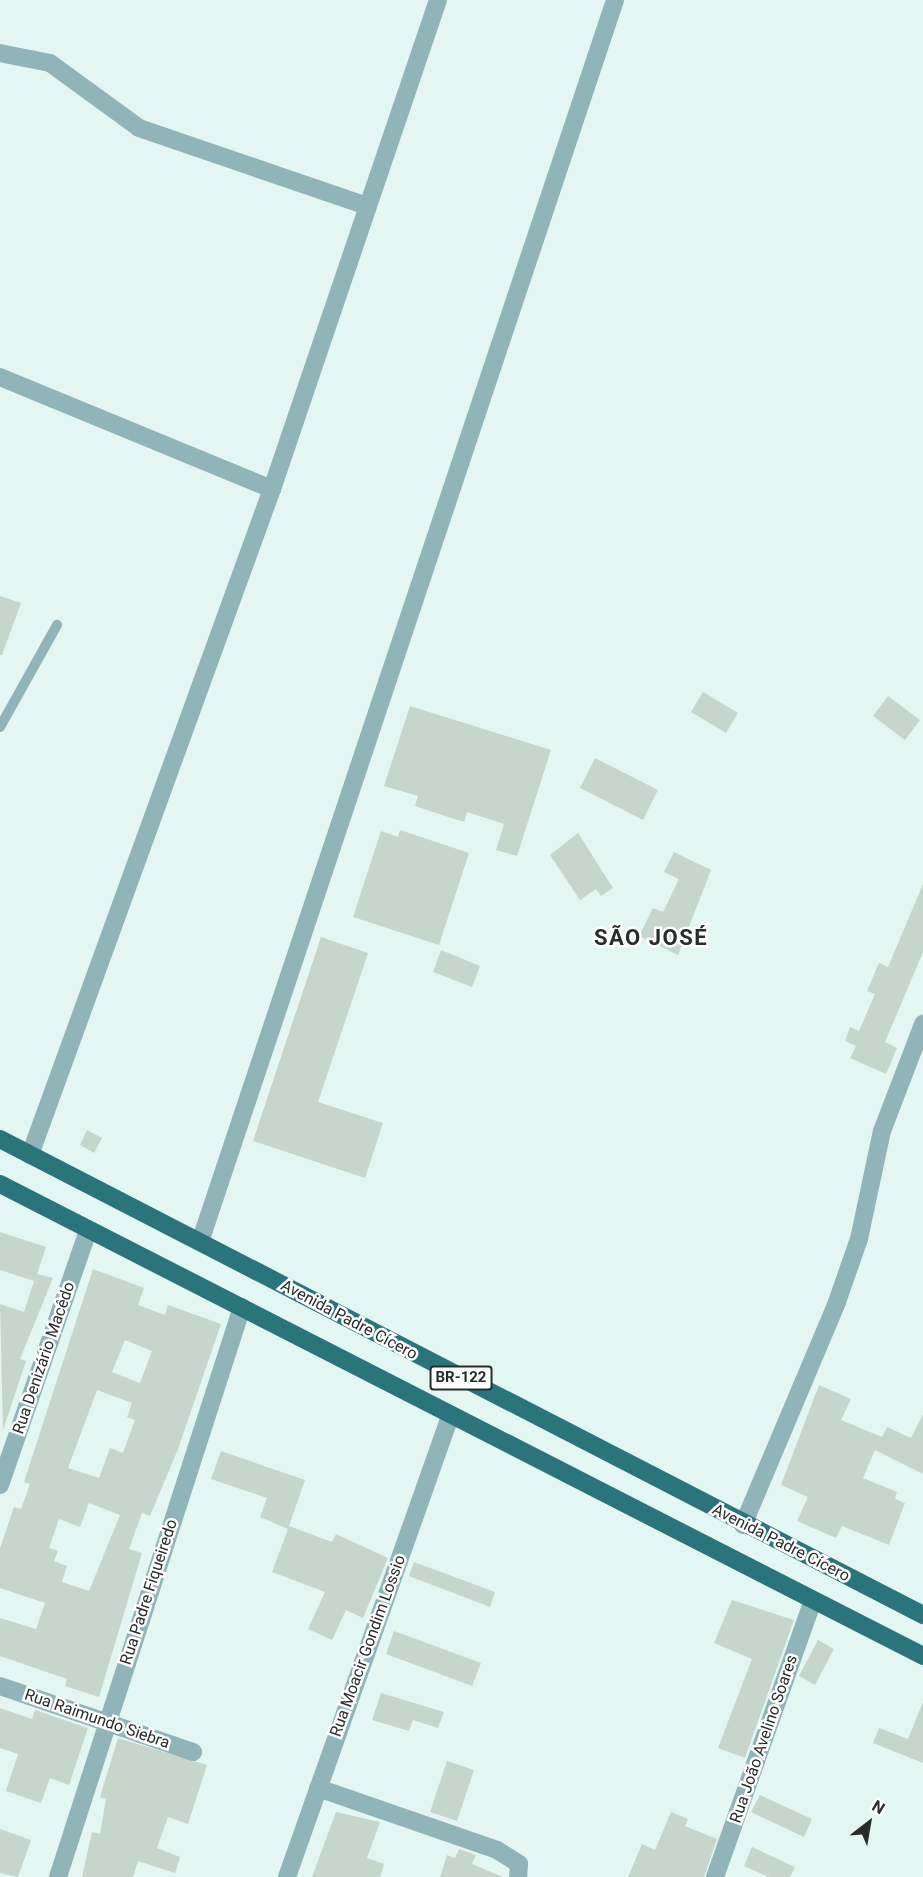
<!DOCTYPE html>
<html>
<head>
<meta charset="utf-8">
<style>
  body { margin:0 }
  #map { position:relative; width:923px; height:1877px; overflow:hidden; background:#e4f6f2; font-family:Roboto,sans-serif }
  div>[style] { position:absolute }
  .building>* { inset:0; background:#c6d6cd }
  .service>* { height:10px; margin:-5px; padding:0 5px; transform-origin:5px; border-radius:5px; background:#90b4b8 }
  .minor>* { height:18px; margin:-9px; padding:0 9px; transform-origin:9px; border-radius:9px; background:#90b4b8 }
  .trunk>* { height:18px; margin:-9px; padding:0 9px; transform-origin:9px; border-radius:9px; background:#2a757c }
  span { translate:-50% -50%; white-space:nowrap; text-align:center; line-height:1.15; -webkit-text-stroke:5px #fefefe; paint-order:stroke }
  .shield-label span { padding:2px 4px; background:#fefefe; border:2px solid; border-radius:4px; -webkit-text-stroke-width:0 }
  .shield-label { font-size:15px; color:#262d2b; font-weight:700 }
  .street-label { font-size:16px; color:#262d2b }
  .district-label { font-size:22px; color:#262d2b; font-weight:700; letter-spacing:1.5px }
  .north { position:absolute; left:839px; top:1793px; width:60px; height:60px; -webkit-text-stroke:4px #fefefe; paint-order:stroke; rotate:31deg; font-size:16px; font-weight:700; line-height:24px; text-align:center; color:#262d2b }
  .north::after { content:''; display:block; margin:auto; width:21px; height:27px; background:#262d2b; clip-path:polygon(50% 0,100% 100%,50% 72%,0 100%) }
</style>
</head>
<body>
<div id="map">
  <div class="building">
    <i style="clip-path:polygon(0 596px,21px 603px,2px 655px,0 655px)"></i>
    <i style="clip-path:polygon(703px 692px,738px 713px,726px 733px,691px 712px)"></i>
    <i style="clip-path:polygon(888px 696px,920px 720px,905px 740px,873px 716px)"></i>
    <i style="clip-path:polygon(410px 706px,551px 750px,517px 856px,496px 850px,504px 824px,467px 812px,464px 822px,439px 814px,415px 806px,418px 796px,384px 786px)"></i>
    <i style="clip-path:polygon(595px 758px,658px 790px,643px 820px,580px 788px)"></i>
    <i style="clip-path:polygon(400px 830px,469px 853px,439px 945px,353px 917px,381px 831px,398px 837px)"></i>
    <i style="clip-path:polygon(578px 833px,613px 888px,601px 896px,596px 889px,580px 900px,550px 855px)"></i>
    <i style="clip-path:polygon(674px 852px,711px 870px,678px 955px,639px 936px,653px 908px,663px 912px,679px 879px,664px 872px)"></i>
    <i style="clip-path:polygon(923px 884px,923px 952px,885px 1042px,897px 1048px,886px 1074px,850px 1058px,856px 1046px,845px 1041px,850px 1027px,859px 1031px,875px 994px,867px 991px,879px 963px,888px 967px)"></i>
    <i style="clip-path:polygon(321px 937px,368px 953px,318px 1102px,383px 1123px,365px 1178px,253px 1141px)"></i>
    <i style="clip-path:polygon(441px 950px,480px 966px,472px 987px,433px 972px)"></i>
    <i style="clip-path:polygon(87px 1130px,102px 1138px,94px 1153px,80px 1145px)"></i>
    <i style="clip-path:polygon(0 1232px,46px 1247px,37px 1274px,53px 1278px,20px 1359px,26px 1361px,3px 1430px,0 1304px,24px 1312px,34px 1281px,0 1270px)"></i>
    <i style="clip-path:polygon(evenodd,93px 1269px,144px 1288px,138px 1305px,165px 1315px,168px 1305px,221px 1324px,178px 1449px,150px 1516px,142px 1513px,129px 1549px,142px 1553px,99px 1697px,65px 1686px,67px 1679px,0 1656px,0 1618px,36px 1629px,45px 1603px,0 1588px,0 1548px,14px 1507px,21px 1509px,30px 1484px,24px 1482px,93px 1269px,125px 1340px,152px 1351px,140px 1383px,112px 1372px,125px 1340px,93px 1269px,97px 1390px,132px 1403px,127px 1417px,135px 1420px,123px 1453px,110px 1448px,99px 1478px,68px 1468px,97px 1390px,93px 1269px,89px 1503px,120px 1515px,89px 1591px,62px 1582px,67px 1566px,54px 1561px,58px 1551px,49px 1548px,59px 1519px,80px 1527px,89px 1503px)"></i>
    <i style="clip-path:polygon(819px 1385px,851px 1399px,841px 1420px,882px 1437px,887px 1427px,911px 1438px,923px 1414px,923px 1474px,875px 1450px,863px 1478px,897px 1492px,895px 1499px,905px 1503px,889px 1545px,842px 1526px,836px 1538px,797px 1521px,808px 1497px,781px 1485px)"></i>
    <i style="clip-path:polygon(221px 1451px,305px 1480px,289px 1526px,332px 1542px,336px 1534px,388px 1558px,363px 1618px,346px 1610px,332px 1640px,308px 1629px,325px 1592px,272px 1572px,288px 1529px,260px 1517px,267px 1498px,211px 1479px)"></i>
    <i style="clip-path:polygon(414px 1562px,495px 1592px,490px 1607px,409px 1576px)"></i>
    <i style="clip-path:polygon(732px 1600px,794px 1620px,745px 1758px,718px 1748px,752px 1659px,714px 1643px)"></i>
    <i style="clip-path:polygon(394px 1631px,481px 1663px,472px 1686px,386px 1654px)"></i>
    <i style="clip-path:polygon(818px 1640px,834px 1649px,815px 1685px,799px 1676px)"></i>
    <i style="clip-path:polygon(381px 1693px,444px 1712px,438px 1728px,413px 1720px,409px 1731px,372px 1720px)"></i>
    <i style="clip-path:polygon(923px 1702px,923px 1763px,873px 1743px,879px 1728px,908px 1739px)"></i>
    <i style="clip-path:polygon(0 1708px,32px 1719px,35px 1710px,88px 1728px,69px 1785px,50px 1778px,41px 1803px,6px 1791px,18px 1754px,0 1748px)"></i>
    <i style="clip-path:polygon(118px 1738px,207px 1765px,188px 1824px,168px 1817px,157px 1848px,180px 1857px,175px 1873px,138px 1861px,133px 1877px,82px 1877px,92px 1832px,100px 1834px,106px 1799px,100px 1797px)"></i>
    <i style="clip-path:polygon(447px 1761px,474px 1770px,457px 1821px,430px 1812px)"></i>
    <i style="clip-path:polygon(760px 1795px,812px 1819px,804px 1837px,751px 1812px)"></i>
    <i style="clip-path:polygon(336px 1812px,380px 1822px,367px 1858px,384px 1864px,380px 1877px,312px 1877px)"></i>
    <i style="clip-path:polygon(671px 1812px,688px 1819px,685px 1826px,717px 1839px,704px 1877px,628px 1877px,642px 1844px,655px 1850px)"></i>
    <i style="clip-path:polygon(0 1829px,31px 1840px,18px 1877px,0 1873px)"></i>
    <i style="clip-path:polygon(752px 1847px,795px 1867px,790px 1877px,769px 1877px,744px 1866px)"></i>
    <i style="clip-path:polygon(459px 1849px,476px 1855px,472px 1864px,503px 1877px,440px 1877px,447px 1855px,455px 1858px)"></i>
  </div>
  <div class="service">
    <i style="left:0;top:727px;width:117px;rotate:-60.8deg"></i>
  </div>
  <div class="minor">
    <i style="left:0;top:53px;width:51px;rotate:11.3deg"></i>
    <i style="left:50px;top:63px;width:110px;rotate:36.1deg"></i>
    <i style="left:139px;top:128px;width:238px;rotate:18.9deg"></i>
    <i style="left:0;top:377px;width:294px;rotate:22.4deg"></i>
    <i style="left:30px;top:1155px;width:709px;rotate:-70.03deg"></i>
    <i style="left:272px;top:489px;width:516px;rotate:-71.25deg"></i>
    <i style="left:200px;top:1242px;width:1309px;rotate:-71.52deg"></i>
    <i style="left:0;top:1485px;width:269px;rotate:-70.9deg"></i>
    <i style="left:743px;top:1525px;width:242px;rotate:-67.1deg"></i>
    <i style="left:837px;top:1302px;width:67px;rotate:-70.8deg"></i>
    <i style="left:859px;top:1239px;width:110px;rotate:-78deg"></i>
    <i style="left:882px;top:1131px;width:115px;rotate:-69deg"></i>
    <i style="left:0;top:1686px;width:204px;rotate:18.9deg"></i>
    <i style="left:318px;top:1788px;width:189px;rotate:19.1deg"></i>
    <i style="left:497px;top:1850px;width:26px;rotate:32deg"></i>
    <i style="left:519px;top:1864px;width:13px;rotate:94deg"></i>
    <i style="left:58px;top:1877px;width:599px;rotate:-72.11deg"></i>
    <i style="left:287px;top:1877px;width:490px;rotate:-70.5deg"></i>
    <i style="left:715px;top:1877px;width:293px;rotate:-70.5deg"></i>
  </div>
  <div class="trunk">
    <i style="left:0;top:1139px;width:1039px;rotate:27.28deg"></i>
    <i style="left:0;top:1184px;width:1037px;rotate:27.08deg"></i>
  </div>
  <div class="shield-label">
    <span style="left:461px;top:1378px">BR-122</span>
  </div>
  <div class="street-label">
    <span style="left:349px;top:1320px;rotate:28deg">Avenida Padre Cícero</span>
    <span style="left:44px;top:1358px;rotate:-71deg">Rua Denizário Macêdo</span>
    <span style="left:781px;top:1543px;rotate:27deg">Avenida Padre Cícero</span>
    <span style="left:149px;top:1592px;rotate:-72deg">Rua Padre Fiqueiredo</span>
    <span style="left:368px;top:1646px;rotate:-70deg">Rua Moacir Gondim Lossio</span>
    <span style="left:97px;top:1719px;rotate:19deg">Rua Raimundo Siebra</span>
    <span style="left:764px;top:1739px;rotate:-71deg">Rua João Avelino Soares</span>
  </div>
  <div class="district-label">
    <span style="left:651px;top:938px">SÃO JOSÉ</span>
  </div>
  <div class="north">N</div>
</div>
</body>
</html>
